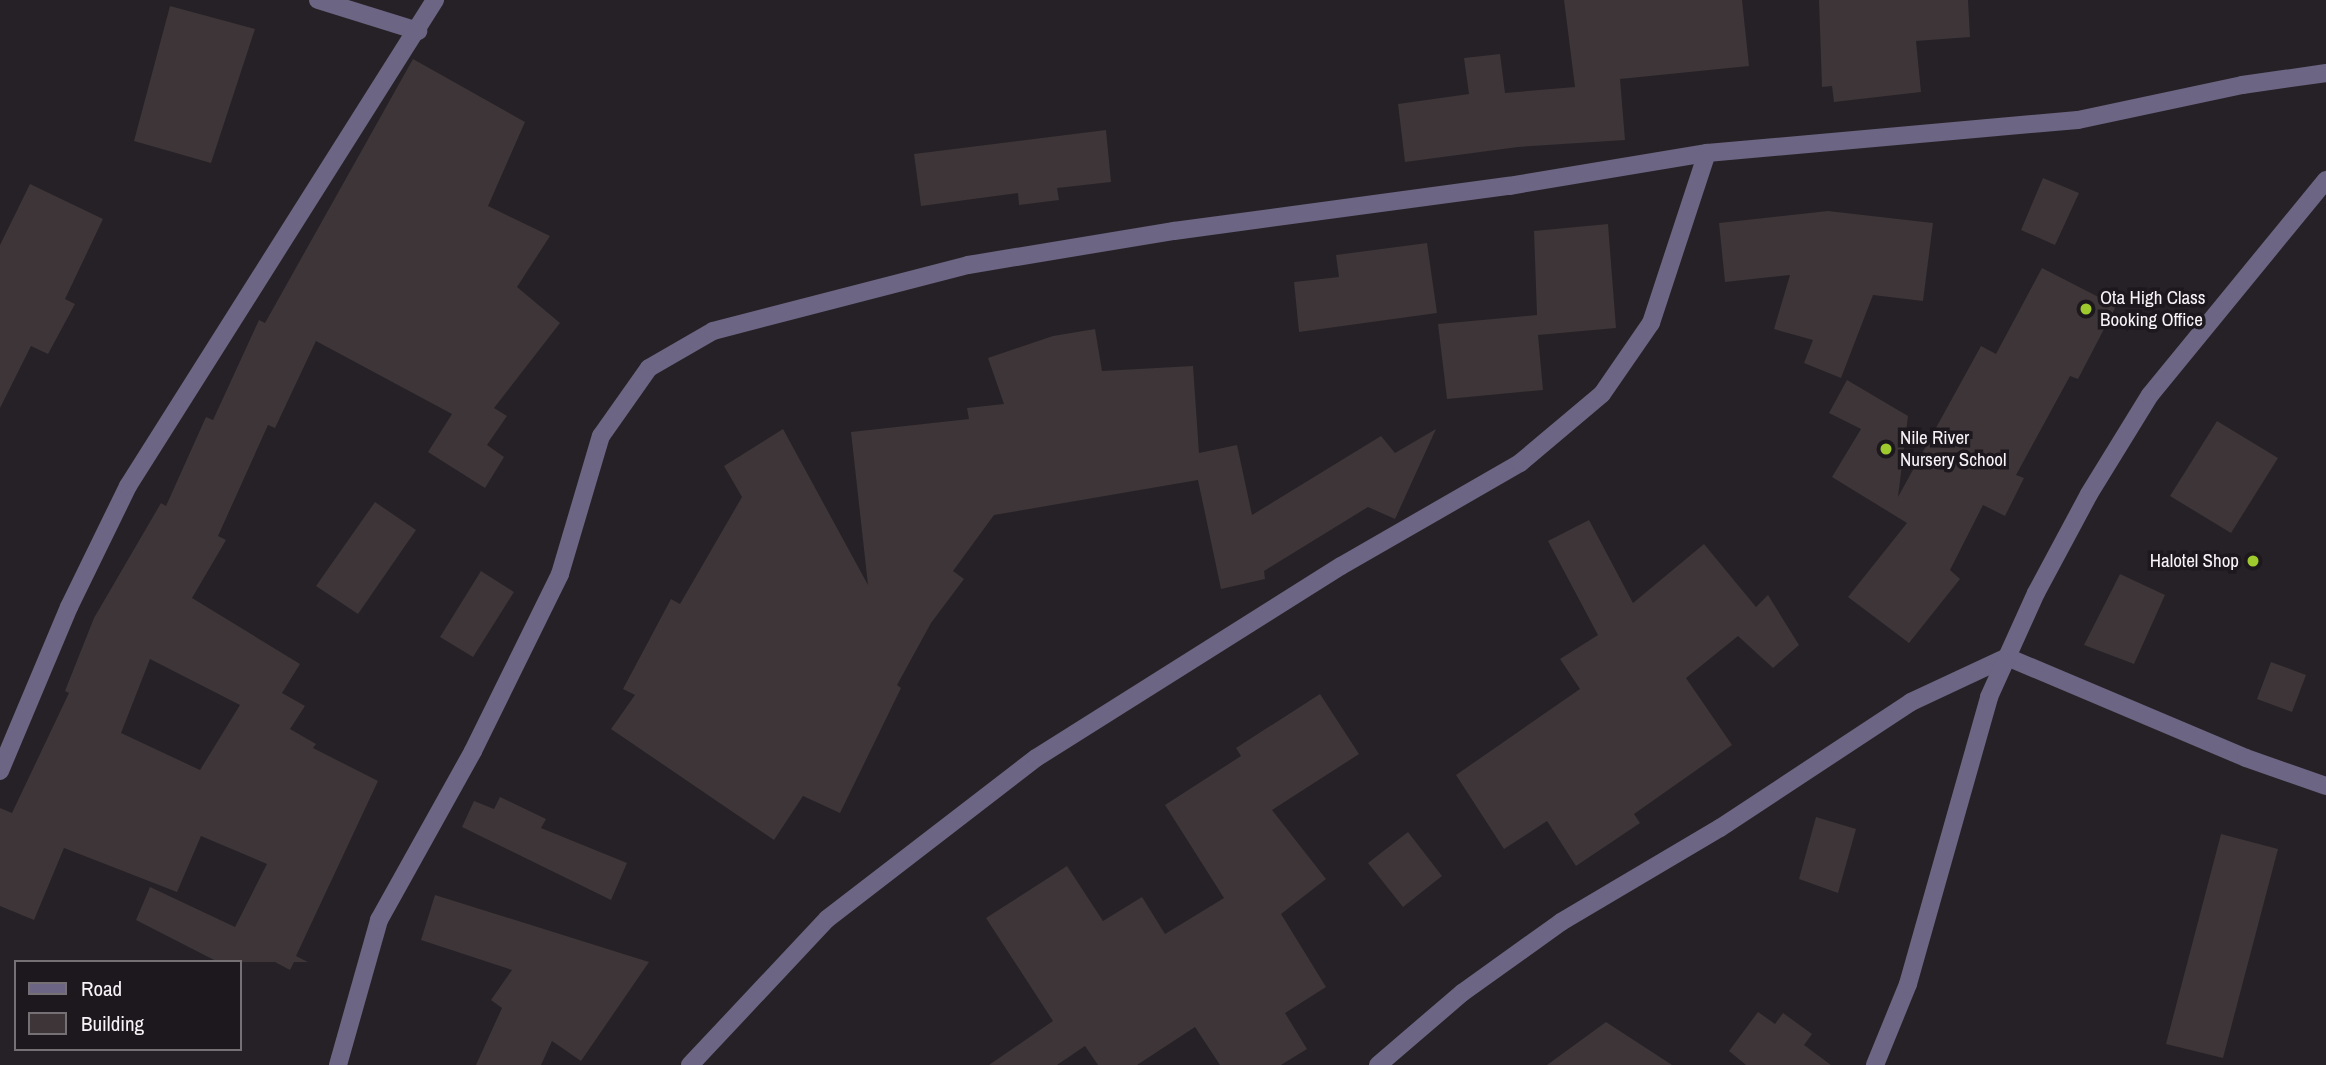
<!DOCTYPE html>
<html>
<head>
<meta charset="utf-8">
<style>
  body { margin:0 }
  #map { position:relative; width:2326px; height:1065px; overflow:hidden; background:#262126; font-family:"Archivo Narrow",sans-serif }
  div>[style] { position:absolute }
  .building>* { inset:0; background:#3d3537 }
  .minor>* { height:18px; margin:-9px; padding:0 9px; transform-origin:9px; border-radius:9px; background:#6c6583 }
  .dots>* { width:19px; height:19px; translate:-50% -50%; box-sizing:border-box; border:4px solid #1d181d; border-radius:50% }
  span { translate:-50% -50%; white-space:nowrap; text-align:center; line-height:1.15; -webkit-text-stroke:7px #1d181d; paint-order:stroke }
  .poi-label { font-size:19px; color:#f7f3f7 }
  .left { translate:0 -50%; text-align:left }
  .right { translate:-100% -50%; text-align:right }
  .legend { position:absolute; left:14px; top:960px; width:228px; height:91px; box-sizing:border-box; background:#1d181d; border:2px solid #747074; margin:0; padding:9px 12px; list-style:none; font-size:21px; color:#f7f3f7 }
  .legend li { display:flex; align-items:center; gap:14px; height:35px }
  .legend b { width:35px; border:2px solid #747074 }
</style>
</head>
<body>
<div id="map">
  <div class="building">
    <i style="clip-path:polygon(1564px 0,1742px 0,1749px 66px,1620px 79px,1625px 140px,1518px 147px,1405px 162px,1398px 104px,1469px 94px,1464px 58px,1500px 54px,1505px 93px,1575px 87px)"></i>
    <i style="clip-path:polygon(1819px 0,1968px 0,1970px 37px,1916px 41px,1921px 92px,1834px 102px,1832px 86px,1822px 87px)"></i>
    <i style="clip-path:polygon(170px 6px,255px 29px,211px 163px,134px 141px)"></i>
    <i style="clip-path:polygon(evenodd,413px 59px,525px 122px,488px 206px,550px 236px,517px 287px,560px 323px,494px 408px,507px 416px,487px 445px,504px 457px,485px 488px,428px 452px,452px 414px,316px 341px,275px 428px,268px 425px,218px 536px,226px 540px,192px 598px,300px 664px,282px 693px,305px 706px,290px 729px,316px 744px,313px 748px,378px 781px,296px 956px,308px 962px,294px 962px,290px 970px,275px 962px,218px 962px,136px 920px,150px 887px,235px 927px,267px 864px,201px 836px,177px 892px,64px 848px,34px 920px,0 906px,0 808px,12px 813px,69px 693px,65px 691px,94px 618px,161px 503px,166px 506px,206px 417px,213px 420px,259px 320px,265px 323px,413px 59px,150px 659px,240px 705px,200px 770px,121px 733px,150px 659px)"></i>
    <i style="clip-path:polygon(1106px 130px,1111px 182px,1057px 188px,1059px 200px,1019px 205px,1018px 193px,921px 206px,914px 154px)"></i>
    <i style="clip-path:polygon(2043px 178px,2079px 193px,2055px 245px,2021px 230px)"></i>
    <i style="clip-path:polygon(30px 184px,103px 219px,65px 299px,75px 304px,48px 354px,31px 346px,0 408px,0 245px)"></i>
    <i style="clip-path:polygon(1828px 211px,1933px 223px,1923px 301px,1873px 295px,1841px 378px,1804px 363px,1813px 340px,1774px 329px,1790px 275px,1725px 282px,1719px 223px)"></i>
    <i style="clip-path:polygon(1608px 224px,1616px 328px,1538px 335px,1543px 390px,1447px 399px,1438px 324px,1537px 315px,1534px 231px)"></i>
    <i style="clip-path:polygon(1427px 243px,1437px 313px,1299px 332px,1294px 282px,1339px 277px,1336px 255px)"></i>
    <i style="clip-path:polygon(2042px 268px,2116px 306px,2078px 379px,2070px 376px,2016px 475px,2024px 478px,2005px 516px,1983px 505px,1950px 570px,1960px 579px,1909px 643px,1848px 597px,1907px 523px,1832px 477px,1861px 429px,1829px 413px,1847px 380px,1908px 416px,1898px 497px,1981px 346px,1996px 354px)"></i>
    <i style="clip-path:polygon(1095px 329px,1102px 371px,1193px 366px,1199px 453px,1237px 445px,1252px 515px,1381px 436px,1395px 453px,1436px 429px,1395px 519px,1368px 507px,1264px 571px,1265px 579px,1221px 589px,1198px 480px,994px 515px,953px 571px,964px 579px,931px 623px,897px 685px,901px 688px,840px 813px,803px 796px,774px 840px,611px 729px,635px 695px,623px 689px,671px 599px,680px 604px,742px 497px,724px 466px,783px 429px,868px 585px,851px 432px,969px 419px,967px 408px,1004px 404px,988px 358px,1053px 336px)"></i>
    <i style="clip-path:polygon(2217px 421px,2278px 458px,2231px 533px,2170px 496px)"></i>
    <i style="clip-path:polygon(375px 502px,416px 530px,358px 614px,316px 586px)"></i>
    <i style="clip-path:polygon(1589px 520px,1633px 603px,1704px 544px,1756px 607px,1768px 595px,1799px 645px,1773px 668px,1738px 636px,1686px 678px,1732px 745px,1634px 814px,1640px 823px,1576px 866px,1547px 821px,1504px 849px,1456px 775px,1580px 689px,1560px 659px,1598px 635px,1548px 541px)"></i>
    <i style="clip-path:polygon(481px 571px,514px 592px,473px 657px,440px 637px)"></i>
    <i style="clip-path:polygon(2120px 574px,2165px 595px,2134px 664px,2084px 645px)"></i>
    <i style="clip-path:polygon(2271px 662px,2306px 675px,2292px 712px,2257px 699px)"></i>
    <i style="clip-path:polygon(1320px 694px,1359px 754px,1272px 810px,1326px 879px,1281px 914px,1326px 987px,1285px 1013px,1307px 1049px,1281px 1065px,1220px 1065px,1195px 1027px,1137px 1065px,1098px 1065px,1085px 1046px,1057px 1065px,989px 1065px,1053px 1021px,986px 918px,1067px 866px,1103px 921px,1142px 897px,1165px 934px,1224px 898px,1165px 805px,1241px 756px,1236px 748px)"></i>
    <i style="clip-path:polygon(500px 797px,546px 819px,541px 828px,627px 863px,611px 900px,462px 827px,474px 801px,494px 809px)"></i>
    <i style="clip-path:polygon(1816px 817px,1856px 829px,1838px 893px,1799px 879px)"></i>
    <i style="clip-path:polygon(1408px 832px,1442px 876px,1403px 907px,1368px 863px)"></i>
    <i style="clip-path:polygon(2221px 834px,2278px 849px,2223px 1058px,2166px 1044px)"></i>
    <i style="clip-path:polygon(435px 895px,649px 962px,581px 1061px,552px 1041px,541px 1065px,476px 1065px,502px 1008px,491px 1000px,512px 970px,421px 940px)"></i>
    <i style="clip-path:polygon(1758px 1012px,1775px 1024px,1783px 1013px,1812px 1034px,1804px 1045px,1831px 1065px,1746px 1065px,1729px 1051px)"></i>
    <i style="clip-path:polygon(1606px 1022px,1672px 1065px,1547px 1065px)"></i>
  </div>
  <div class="minor">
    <i style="left:318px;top:0;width:105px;rotate:17.2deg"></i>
    <i style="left:0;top:771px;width:178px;rotate:-67.2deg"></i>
    <i style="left:69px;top:607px;width:135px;rotate:-64deg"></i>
    <i style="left:128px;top:486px;width:575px;rotate:-57.72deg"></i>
    <i style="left:338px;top:1065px;width:151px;rotate:-74.2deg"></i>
    <i style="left:379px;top:920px;width:193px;rotate:-60.9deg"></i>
    <i style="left:473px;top:751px;width:197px;rotate:-63.8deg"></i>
    <i style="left:560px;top:574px;width:144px;rotate:-73.5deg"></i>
    <i style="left:601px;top:436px;width:83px;rotate:-54.8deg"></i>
    <i style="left:649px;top:368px;width:74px;rotate:-30deg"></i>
    <i style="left:713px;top:331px;width:263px;rotate:-14.5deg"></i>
    <i style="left:968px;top:265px;width:209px;rotate:-9.4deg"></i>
    <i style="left:1174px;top:231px;width:338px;rotate:-7.7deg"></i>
    <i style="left:1509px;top:186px;width:201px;rotate:-9.5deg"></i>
    <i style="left:1707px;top:153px;width:372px;rotate:-5.1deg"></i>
    <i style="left:2078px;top:120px;width:168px;rotate:-12deg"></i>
    <i style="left:2242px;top:85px;width:85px;rotate:-8.1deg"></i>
    <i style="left:690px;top:1065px;width:200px;rotate:-46.8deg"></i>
    <i style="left:827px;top:919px;width:264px;rotate:-37.6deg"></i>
    <i style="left:1036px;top:758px;width:360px;rotate:-32.2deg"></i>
    <i style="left:1341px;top:566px;width:207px;rotate:-29.9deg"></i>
    <i style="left:1520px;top:463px;width:107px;rotate:-40.1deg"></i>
    <i style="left:1602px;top:394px;width:86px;rotate:-55.4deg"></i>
    <i style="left:1651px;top:323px;width:179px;rotate:-71.8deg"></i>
    <i style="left:1378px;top:1065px;width:111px;rotate:-40.6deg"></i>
    <i style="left:1462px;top:993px;width:122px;rotate:-35.6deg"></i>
    <i style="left:1561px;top:922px;width:185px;rotate:-30.6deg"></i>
    <i style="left:1720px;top:828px;width:229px;rotate:-33.4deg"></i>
    <i style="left:1911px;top:702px;width:106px;rotate:-25.1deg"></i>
    <i style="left:2007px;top:657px;width:259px;rotate:22.9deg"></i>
    <i style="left:2246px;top:758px;width:85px;rotate:19.3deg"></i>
    <i style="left:1875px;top:1065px;width:87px;rotate:-67.8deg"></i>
    <i style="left:1908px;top:984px;width:298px;rotate:-74.2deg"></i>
    <i style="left:1989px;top:697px;width:114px;rotate:-65.7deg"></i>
    <i style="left:2036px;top:593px;width:112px;rotate:-61.8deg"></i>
    <i style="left:2089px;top:494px;width:116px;rotate:-58.4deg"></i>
    <i style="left:2150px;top:395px;width:278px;rotate:-50.7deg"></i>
  </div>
  <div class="dots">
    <i style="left:2086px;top:309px;background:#9fca2e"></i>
    <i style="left:1886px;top:449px;background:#9fca2e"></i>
    <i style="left:2253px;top:561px;background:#9fca2e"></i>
  </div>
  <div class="poi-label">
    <span class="left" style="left:2100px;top:309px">Ota High Class<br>Booking Office</span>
    <span class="left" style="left:1900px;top:449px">Nile River<br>Nursery School</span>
    <span class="right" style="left:2239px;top:561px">Halotel Shop</span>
  </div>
  <ul class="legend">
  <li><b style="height:9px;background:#6c6583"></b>Road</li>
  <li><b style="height:19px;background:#3d3537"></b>Building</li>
  </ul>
</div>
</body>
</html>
